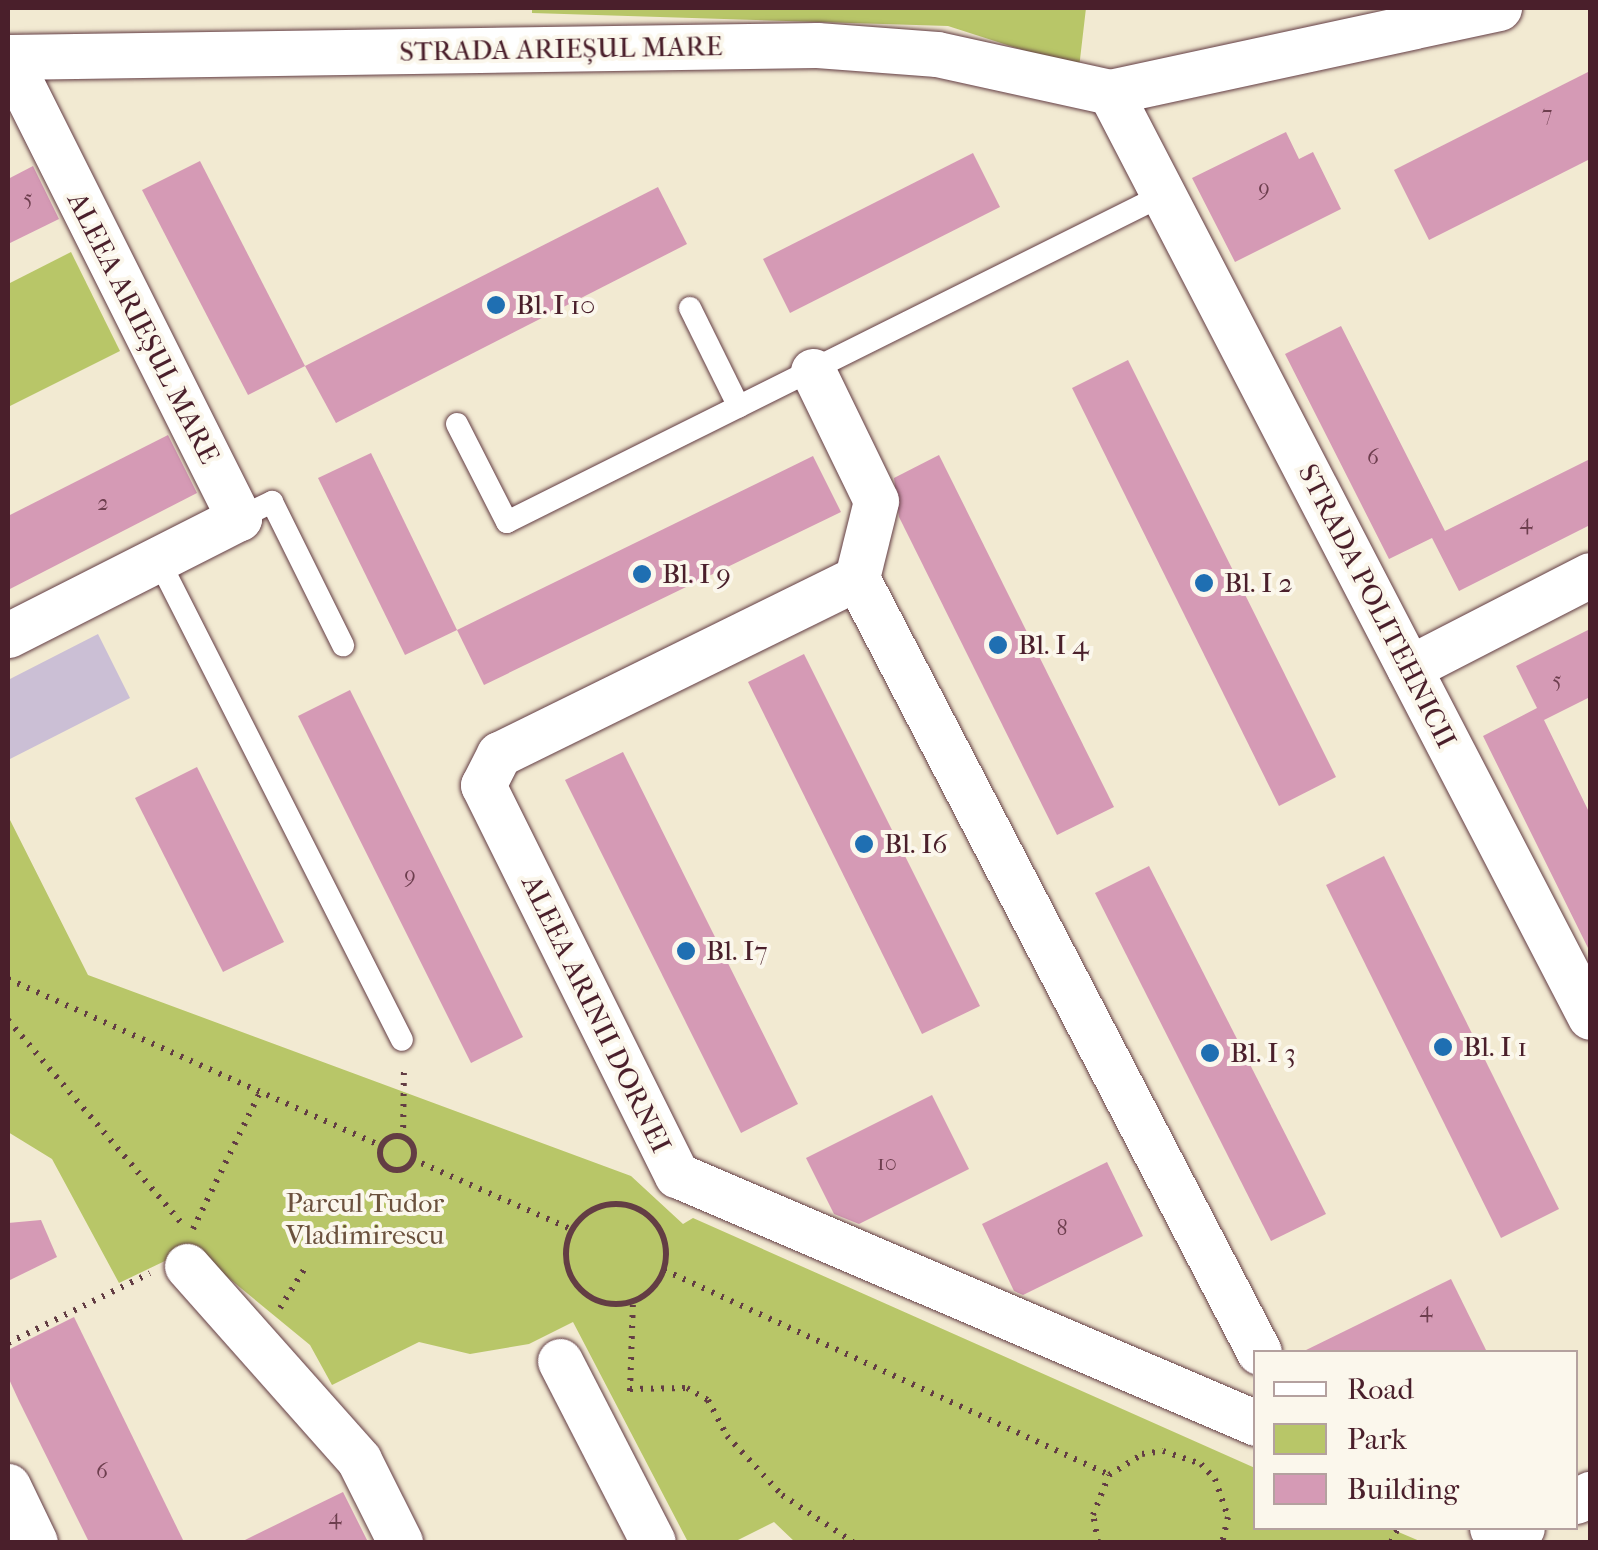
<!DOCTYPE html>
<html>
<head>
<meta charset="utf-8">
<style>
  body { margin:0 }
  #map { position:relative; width:1598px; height:1550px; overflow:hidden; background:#f2ead2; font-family:"IM FELL French Canon",serif }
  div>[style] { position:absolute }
  .industrial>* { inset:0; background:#cbbfd5 }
  .green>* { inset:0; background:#b8c668 }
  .building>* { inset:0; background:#d59ab5 }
  .path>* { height:6px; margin-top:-3px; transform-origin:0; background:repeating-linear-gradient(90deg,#633d44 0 2.5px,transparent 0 10.5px) }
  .path>.ring { margin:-3px; padding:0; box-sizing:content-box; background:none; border:6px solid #633d44; border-radius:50% }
  .roads { filter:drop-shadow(0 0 2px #633d44) drop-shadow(0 0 2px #633d44) }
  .lane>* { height:22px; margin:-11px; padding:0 11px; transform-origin:11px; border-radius:11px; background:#fff }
  .street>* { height:45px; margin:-22.5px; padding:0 22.5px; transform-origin:22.5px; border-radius:22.5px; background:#fff }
  .dots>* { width:28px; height:28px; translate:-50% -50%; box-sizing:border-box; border:5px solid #fbf7ec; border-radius:50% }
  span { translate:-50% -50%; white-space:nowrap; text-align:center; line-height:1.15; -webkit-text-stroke:8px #fbf7ec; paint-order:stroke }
  .number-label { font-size:22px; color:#6d3e4e }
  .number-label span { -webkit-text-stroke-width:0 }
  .street-label { font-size:28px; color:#4a1f2b }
  .poi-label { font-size:28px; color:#4a1f2b }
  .left { translate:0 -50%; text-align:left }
  .park-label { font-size:28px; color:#6b513d }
  .frame { position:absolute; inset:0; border:10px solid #4a1f2b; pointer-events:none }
  .legend { position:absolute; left:1253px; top:1350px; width:325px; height:180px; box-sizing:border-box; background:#fbf7ec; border:2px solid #b4a19f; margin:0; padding:12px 18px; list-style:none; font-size:30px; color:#4a1f2b }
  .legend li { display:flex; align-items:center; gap:20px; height:50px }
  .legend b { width:50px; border:2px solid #b4a19f }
</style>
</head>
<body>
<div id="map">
  <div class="industrial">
    <i style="clip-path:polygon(98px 634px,130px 698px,8px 760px,8px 680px)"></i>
  </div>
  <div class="green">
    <i style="clip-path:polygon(532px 8px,1086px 8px,1079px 68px,948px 26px,532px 13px)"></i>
    <i style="clip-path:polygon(71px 252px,120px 351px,8px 407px,8px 284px)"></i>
    <i style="clip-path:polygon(8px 816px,88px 975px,631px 1176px,683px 1224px,693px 1218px,1255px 1468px,1256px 1528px,1389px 1528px,1422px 1542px,795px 1542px,774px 1522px,734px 1542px,688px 1542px,573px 1322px,529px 1344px,470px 1354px,419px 1342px,332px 1385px,310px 1345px,192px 1248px,119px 1283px,52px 1159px,8px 1132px)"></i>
  </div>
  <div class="building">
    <i style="clip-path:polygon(1590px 71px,1590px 159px,1429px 240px,1394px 170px)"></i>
    <i style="clip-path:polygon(1286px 132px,1299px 159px,1313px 152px,1341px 209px,1235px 262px,1192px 178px)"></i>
    <i style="clip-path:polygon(973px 153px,1000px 207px,790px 313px,763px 259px)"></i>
    <i style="clip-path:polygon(200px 161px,305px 366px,248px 395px,142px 190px)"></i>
    <i style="clip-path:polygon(33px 166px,59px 219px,8px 244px,8px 179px)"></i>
    <i style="clip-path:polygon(658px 187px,687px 244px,336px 423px,305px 366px)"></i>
    <i style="clip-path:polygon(1341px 326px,1445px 531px,1590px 459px,1590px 525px,1459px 591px,1432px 538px,1389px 559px,1285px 354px)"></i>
    <i style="clip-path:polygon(1128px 360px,1336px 777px,1279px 806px,1072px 388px)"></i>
    <i style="clip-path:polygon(168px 435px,197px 493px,8px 590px,8px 516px)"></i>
    <i style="clip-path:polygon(371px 453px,457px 630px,405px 655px,318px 478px)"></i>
    <i style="clip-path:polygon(939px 455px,1114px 807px,1057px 835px,899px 517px,894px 478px)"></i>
    <i style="clip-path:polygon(813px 456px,841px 512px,484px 685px,457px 630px)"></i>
    <i style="clip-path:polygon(1590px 629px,1590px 697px,1544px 720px,1590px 814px,1590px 952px,1483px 736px,1537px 708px,1516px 666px)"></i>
    <i style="clip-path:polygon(804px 654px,980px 1006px,922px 1034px,748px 682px)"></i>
    <i style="clip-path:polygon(350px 690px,523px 1037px,471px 1063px,298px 716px)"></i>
    <i style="clip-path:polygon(623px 752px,798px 1104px,741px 1133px,565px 780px)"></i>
    <i style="clip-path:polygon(197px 767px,284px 942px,223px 972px,135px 798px)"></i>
    <i style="clip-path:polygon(1384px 856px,1559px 1209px,1501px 1238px,1326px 885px)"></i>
    <i style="clip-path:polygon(1149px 866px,1326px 1214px,1271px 1241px,1095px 893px)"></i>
    <i style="clip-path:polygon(932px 1095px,969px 1169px,859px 1224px,834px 1214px,806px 1158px)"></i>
    <i style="clip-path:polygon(1107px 1162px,1143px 1236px,1023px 1295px,1014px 1291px,982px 1224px)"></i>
    <i style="clip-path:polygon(41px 1220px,57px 1257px,8px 1281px,8px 1223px)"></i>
    <i style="clip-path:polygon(1451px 1279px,1487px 1352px,1302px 1352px)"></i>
    <i style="clip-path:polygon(74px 1317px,184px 1542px,89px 1542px,19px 1401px,8px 1377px,8px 1350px)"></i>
    <i style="clip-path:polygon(343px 1492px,368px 1542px,241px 1542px,310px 1508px)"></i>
  </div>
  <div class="path">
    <i style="left:8px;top:979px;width:409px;rotate:24.1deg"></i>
    <i style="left:8px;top:1020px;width:271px;rotate:49.5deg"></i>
    <i class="ring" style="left:380px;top:1136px;width:28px;height:28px"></i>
    <i style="left:403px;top:1138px;width:68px;rotate:-89.2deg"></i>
    <i style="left:412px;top:1159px;width:174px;rotate:23.8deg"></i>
    <i class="ring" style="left:566px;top:1204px;width:94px;height:94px"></i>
    <i style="left:193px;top:1229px;width:153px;rotate:-63.9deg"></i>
    <i style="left:664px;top:1270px;width:490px;rotate:24.7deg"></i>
    <i style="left:280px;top:1308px;width:47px;rotate:-58deg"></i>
    <i style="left:8px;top:1343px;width:158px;rotate:-26.2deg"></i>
    <i style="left:630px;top:1389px;width:57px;rotate:-1deg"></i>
    <i style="left:687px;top:1388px;width:24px;rotate:30deg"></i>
    <i style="left:708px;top:1400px;width:41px;rotate:62.2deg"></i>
    <i style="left:727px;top:1436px;width:81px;rotate:47deg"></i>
    <i style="left:782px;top:1495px;width:85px;rotate:33.5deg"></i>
    <i style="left:630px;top:1391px;width:90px;rotate:-88.1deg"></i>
    <i style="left:1098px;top:1542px;width:27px;rotate:-100deg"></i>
    <i style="left:1093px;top:1515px;width:43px;rotate:-68.2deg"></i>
    <i style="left:1109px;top:1475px;width:39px;rotate:-32deg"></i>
    <i style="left:1142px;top:1454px;width:21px;rotate:-8deg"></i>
    <i style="left:1163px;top:1451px;width:40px;rotate:18.9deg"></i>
    <i style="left:1201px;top:1464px;width:21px;rotate:47deg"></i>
    <i style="left:1215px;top:1479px;width:40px;rotate:71.1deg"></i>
    <i style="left:1228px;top:1517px;width:26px;rotate:103deg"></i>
    <i style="left:1391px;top:1542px;width:16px;rotate:-63deg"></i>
  </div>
  <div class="roads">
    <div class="lane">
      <i style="left:690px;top:308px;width:110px;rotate:63.7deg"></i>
      <i style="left:457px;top:424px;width:110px;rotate:63deg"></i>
      <i style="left:507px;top:522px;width:733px;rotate:-26.5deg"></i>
      <i style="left:239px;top:518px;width:37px;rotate:-26deg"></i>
      <i style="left:272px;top:502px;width:160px;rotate:63.6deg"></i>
      <i style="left:158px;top:559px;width:539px;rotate:63.1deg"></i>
    </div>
    <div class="street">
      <i style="left:8px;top:57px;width:809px;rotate:-0.85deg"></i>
      <i style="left:817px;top:45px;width:120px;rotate:4.3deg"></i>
      <i style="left:937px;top:54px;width:177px;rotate:12.4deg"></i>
      <i style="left:1110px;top:92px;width:398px;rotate:-12.2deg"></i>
      <i style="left:8px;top:57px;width:516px;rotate:63.39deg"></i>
      <i style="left:239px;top:518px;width:259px;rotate:153.1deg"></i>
      <i style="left:1110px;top:92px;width:1042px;rotate:62.57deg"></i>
      <i style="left:813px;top:371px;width:144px;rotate:64.1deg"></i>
      <i style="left:876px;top:501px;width:79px;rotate:103.9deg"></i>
      <i style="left:857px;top:578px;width:872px;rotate:62.55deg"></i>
      <i style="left:857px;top:578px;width:399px;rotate:153.8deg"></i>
      <i style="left:499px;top:754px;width:35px;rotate:117deg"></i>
      <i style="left:483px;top:785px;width:436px;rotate:63.6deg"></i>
      <i style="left:677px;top:1175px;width:630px;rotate:23.19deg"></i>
      <i style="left:1409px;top:668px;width:203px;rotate:-27.2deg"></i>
      <i style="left:187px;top:1266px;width:259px;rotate:48.4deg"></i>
      <i style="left:359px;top:1460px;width:92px;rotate:63.4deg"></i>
      <i style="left:560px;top:1361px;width:203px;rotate:62.8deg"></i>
      <i style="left:8px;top:1486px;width:62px;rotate:64.3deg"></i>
      <i style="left:1576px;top:1501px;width:16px;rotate:-27deg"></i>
      <i style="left:1492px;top:1528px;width:17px;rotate:21deg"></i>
      <i style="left:1508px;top:1534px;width:15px;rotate:-23deg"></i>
    </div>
  </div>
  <div class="dots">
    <i style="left:496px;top:305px;background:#1f6fb2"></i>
    <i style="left:642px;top:574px;background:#1f6fb2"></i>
    <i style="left:1204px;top:583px;background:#1f6fb2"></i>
    <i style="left:998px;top:645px;background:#1f6fb2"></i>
    <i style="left:864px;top:844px;background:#1f6fb2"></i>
    <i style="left:686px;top:951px;background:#1f6fb2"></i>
    <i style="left:1443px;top:1047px;background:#1f6fb2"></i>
    <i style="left:1210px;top:1053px;background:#1f6fb2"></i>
  </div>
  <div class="number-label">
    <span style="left:1547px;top:115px">7</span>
    <span style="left:1264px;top:189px">9</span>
    <span style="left:28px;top:199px">5</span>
    <span style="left:1373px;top:458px">6</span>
    <span style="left:103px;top:504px">2</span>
    <span style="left:1526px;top:523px">4</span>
    <span style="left:1557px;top:681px">5</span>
    <span style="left:410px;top:876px">9</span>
    <span style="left:887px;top:1164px">10</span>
    <span style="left:1062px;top:1229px">8</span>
    <span style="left:1426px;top:1311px">4</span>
    <span style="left:102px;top:1472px">6</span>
    <span style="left:335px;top:1518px">4</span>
  </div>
  <div class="street-label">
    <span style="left:561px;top:49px;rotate:-1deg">STRADA ARIEȘUL MARE</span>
    <span style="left:143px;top:328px;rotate:63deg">ALEEA ARIEȘUL MARE</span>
    <span style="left:1377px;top:606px;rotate:63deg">STRADA POLITEHNICII</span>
    <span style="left:596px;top:1014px;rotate:64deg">ALEEA ARINII DORNEI</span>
  </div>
  <div class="poi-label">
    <span class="left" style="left:516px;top:305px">Bl. I 10</span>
    <span class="left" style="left:662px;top:574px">Bl. I 9</span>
    <span class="left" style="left:1224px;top:583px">Bl. I 2</span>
    <span class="left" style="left:1018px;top:645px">Bl. I 4</span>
    <span class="left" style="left:884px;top:844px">Bl. I6</span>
    <span class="left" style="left:706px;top:951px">Bl. I7</span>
    <span class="left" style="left:1463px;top:1047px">Bl. I 1</span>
    <span class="left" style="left:1230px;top:1053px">Bl. I 3</span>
  </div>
  <div class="park-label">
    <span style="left:365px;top:1219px">Parcul Tudor<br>Vladimirescu</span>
  </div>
  <div class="frame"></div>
  <ul class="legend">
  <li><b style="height:12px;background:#fff"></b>Road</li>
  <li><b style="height:28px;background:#b8c668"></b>Park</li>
  <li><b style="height:28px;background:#d59ab5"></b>Building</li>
  </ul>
</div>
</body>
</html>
